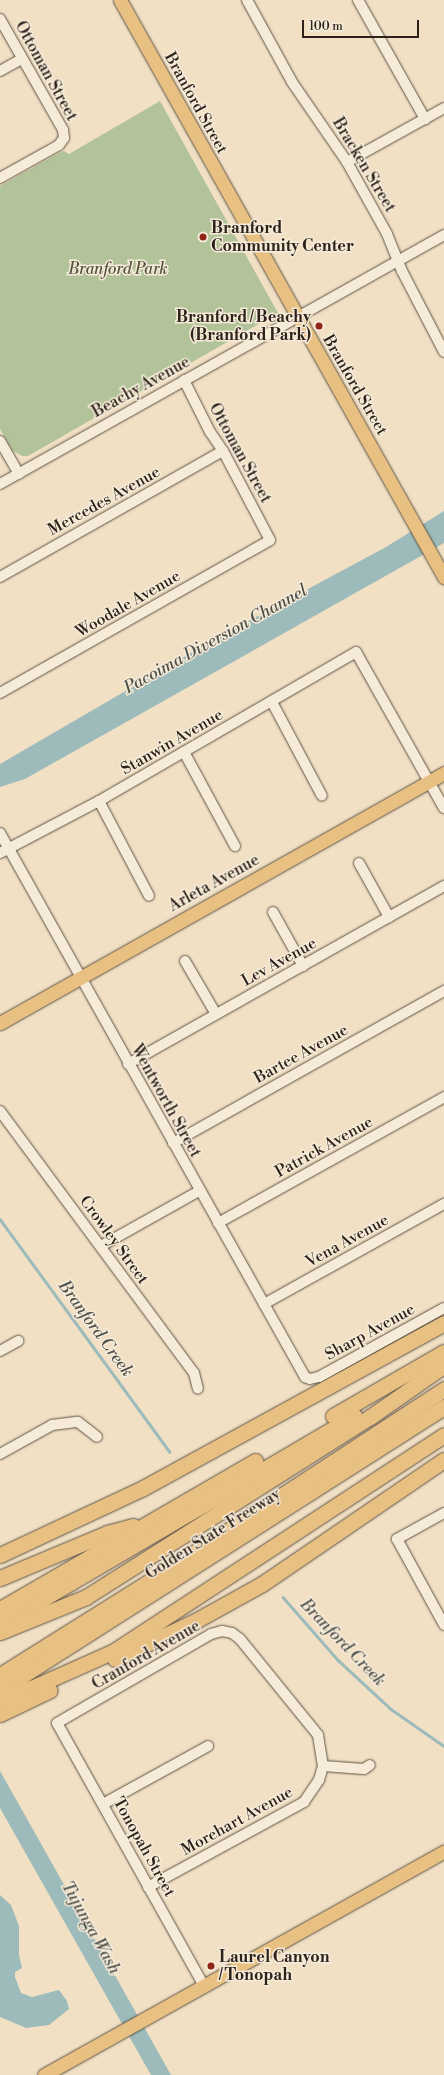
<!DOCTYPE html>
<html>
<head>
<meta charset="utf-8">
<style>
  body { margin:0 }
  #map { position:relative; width:444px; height:2075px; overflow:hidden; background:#f1e0c4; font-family:"Libre Bodoni",serif }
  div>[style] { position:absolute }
  .green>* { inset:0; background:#b3c399 }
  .water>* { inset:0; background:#9cbbba }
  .stream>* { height:2.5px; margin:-1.25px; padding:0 1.25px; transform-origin:1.25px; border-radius:1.25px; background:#9cbbba }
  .roads { filter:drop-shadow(0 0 1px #5e5244) drop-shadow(0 0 1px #5e5244) }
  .minor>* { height:10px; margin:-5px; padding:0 5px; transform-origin:5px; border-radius:5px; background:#f6ebd9 }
  .major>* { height:13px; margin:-6.5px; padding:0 6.5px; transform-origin:6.5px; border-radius:6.5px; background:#e8c082 }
  .highway>* { height:15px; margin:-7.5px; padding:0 7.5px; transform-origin:7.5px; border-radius:7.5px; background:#e8c082 }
  .dots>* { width:11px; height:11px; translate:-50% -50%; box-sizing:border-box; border:2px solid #f6ebd9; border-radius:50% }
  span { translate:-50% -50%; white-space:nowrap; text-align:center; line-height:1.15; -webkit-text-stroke:3px #f6ebd9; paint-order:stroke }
  .street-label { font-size:16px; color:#2d221a }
  .poi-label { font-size:16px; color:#2d221a; font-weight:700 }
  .left { translate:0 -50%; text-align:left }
  .right { translate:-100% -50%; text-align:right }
  .park-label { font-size:16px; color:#555240; font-style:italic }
  .water-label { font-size:17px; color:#4e504a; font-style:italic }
  .scale { position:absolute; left:302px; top:20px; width:117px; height:18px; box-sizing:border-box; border:2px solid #2d221a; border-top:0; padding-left:5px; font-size:12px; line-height:14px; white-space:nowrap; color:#2d221a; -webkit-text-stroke:3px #f6ebd9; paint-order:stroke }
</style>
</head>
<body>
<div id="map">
  <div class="green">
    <i style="clip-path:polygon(160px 101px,278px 313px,28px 456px,22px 456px,12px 450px,0 429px,0 186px,59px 153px,64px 151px,69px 154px)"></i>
  </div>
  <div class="water">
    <i style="clip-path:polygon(444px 511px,444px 543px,25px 779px,0 787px,0 764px,215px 639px,386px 547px)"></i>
    <i style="clip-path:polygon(0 1771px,31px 1826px,171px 2075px,151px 2075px,0 1808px)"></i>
    <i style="clip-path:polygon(0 1895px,11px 1905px,19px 1926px,19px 1955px,22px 1968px,15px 1972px,15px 1977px,21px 1993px,32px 1997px,59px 1990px,67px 2001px,69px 2009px,49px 2025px,26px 2028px,0 2017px)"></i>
  </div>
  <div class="stream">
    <i style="left:0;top:1219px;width:288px;rotate:53.9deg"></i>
    <i style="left:283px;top:1597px;width:84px;rotate:48.9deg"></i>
    <i style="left:338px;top:1660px;width:72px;rotate:42.8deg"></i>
    <i style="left:391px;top:1709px;width:65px;rotate:34.9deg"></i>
  </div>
  <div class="roads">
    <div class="minor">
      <i style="left:247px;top:0;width:94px;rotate:61.2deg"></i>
      <i style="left:292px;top:82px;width:97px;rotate:55.5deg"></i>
      <i style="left:347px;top:162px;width:82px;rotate:60.9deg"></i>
      <i style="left:387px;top:234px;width:40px;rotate:68deg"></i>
      <i style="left:402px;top:271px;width:91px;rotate:62.6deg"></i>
      <i style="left:358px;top:0;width:137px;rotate:60.6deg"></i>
      <i style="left:0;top:19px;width:128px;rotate:60.4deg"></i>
      <i style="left:63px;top:130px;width:8px;rotate:83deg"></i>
      <i style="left:64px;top:138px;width:9px;rotate:126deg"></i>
      <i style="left:59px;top:145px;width:68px;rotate:150.8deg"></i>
      <i style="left:0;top:71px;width:25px;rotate:-29deg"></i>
      <i style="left:347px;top:162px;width:111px;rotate:-29.1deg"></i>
      <i style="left:0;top:441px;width:38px;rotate:60deg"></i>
      <i style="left:0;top:484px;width:509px;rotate:-29.28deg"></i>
      <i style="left:0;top:577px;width:256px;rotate:-29.5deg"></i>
      <i style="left:0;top:693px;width:310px;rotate:-29.5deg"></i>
      <i style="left:270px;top:540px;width:101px;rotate:-117.8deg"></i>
      <i style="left:223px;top:451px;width:23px;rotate:-124deg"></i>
      <i style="left:210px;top:432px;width:58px;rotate:-116.6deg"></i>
      <i style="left:272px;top:702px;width:106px;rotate:62deg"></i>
      <i style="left:184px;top:752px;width:107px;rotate:61.5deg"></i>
      <i style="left:99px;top:801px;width:107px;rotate:62.2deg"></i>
      <i style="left:0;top:833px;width:624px;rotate:60.72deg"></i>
      <i style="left:305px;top:1377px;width:5px;rotate:22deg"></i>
      <i style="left:310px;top:1379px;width:9px;rotate:-13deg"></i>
      <i style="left:319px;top:1377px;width:143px;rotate:-28.9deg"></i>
      <i style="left:0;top:853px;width:112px;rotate:-27.7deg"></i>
      <i style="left:99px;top:801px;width:297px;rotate:-30.1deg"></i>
      <i style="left:356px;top:652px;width:179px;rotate:60.6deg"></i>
      <i style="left:359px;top:863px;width:62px;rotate:60.9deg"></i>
      <i style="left:273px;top:912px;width:62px;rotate:60.9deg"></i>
      <i style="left:185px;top:961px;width:61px;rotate:59.7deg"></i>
      <i style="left:128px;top:1064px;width:363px;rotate:-29.4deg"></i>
      <i style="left:0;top:1111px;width:326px;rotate:53.5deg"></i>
      <i style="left:194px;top:1373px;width:16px;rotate:76deg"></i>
      <i style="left:173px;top:1143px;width:311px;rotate:-29.3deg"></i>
      <i style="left:218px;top:1223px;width:259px;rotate:-29.1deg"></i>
      <i style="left:101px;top:1246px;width:112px;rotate:-29.3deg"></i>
      <i style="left:264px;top:1304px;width:206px;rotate:-29.1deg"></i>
      <i style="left:0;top:1351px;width:21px;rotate:-29deg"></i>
      <i style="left:0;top:1454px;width:60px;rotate:-29.1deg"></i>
      <i style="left:52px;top:1425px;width:26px;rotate:-7deg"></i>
      <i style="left:78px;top:1422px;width:24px;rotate:38deg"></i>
      <i style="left:444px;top:1513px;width:54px;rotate:151deg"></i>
      <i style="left:397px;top:1539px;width:98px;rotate:61.3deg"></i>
      <i style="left:103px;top:1804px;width:120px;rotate:-28.9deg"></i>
      <i style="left:148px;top:1887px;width:178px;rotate:-28.6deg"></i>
      <i style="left:304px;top:1802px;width:27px;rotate:-56deg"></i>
      <i style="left:319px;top:1780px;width:15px;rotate:-74deg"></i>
      <i style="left:323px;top:1766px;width:41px;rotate:4.2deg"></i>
      <i style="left:364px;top:1769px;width:7px;rotate:-34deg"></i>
      <i style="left:204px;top:1986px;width:301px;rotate:-119.2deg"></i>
      <i style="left:57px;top:1723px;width:178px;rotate:-30deg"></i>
      <i style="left:211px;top:1634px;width:11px;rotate:-15deg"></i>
      <i style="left:222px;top:1631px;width:10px;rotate:11deg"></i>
      <i style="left:232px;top:1633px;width:10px;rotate:37deg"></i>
      <i style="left:240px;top:1639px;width:124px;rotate:50.9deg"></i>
      <i style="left:318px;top:1735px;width:31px;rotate:81deg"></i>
    </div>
    <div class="major">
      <i style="left:120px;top:0;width:662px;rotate:60.68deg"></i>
      <i style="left:0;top:1023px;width:510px;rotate:-29.38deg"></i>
      <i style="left:44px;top:2075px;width:458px;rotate:-29.2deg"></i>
    </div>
    <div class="highway">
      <i style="left:333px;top:1416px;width:128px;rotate:-30deg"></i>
      <i style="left:0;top:1555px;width:158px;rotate:-25.1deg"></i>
      <i style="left:143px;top:1488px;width:343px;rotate:-28.7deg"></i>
      <i style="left:0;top:1578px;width:116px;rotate:-22.8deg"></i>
      <i style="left:107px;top:1533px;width:27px;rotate:-15deg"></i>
      <i style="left:0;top:1609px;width:295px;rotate:-30.1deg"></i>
      <i style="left:0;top:1624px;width:411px;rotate:-30.4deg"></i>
      <i style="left:0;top:1632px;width:93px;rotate:-22.1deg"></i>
      <i style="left:86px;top:1597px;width:336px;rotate:-32.4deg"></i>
      <i style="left:370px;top:1417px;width:89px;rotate:-34.9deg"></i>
      <i style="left:115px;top:1659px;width:91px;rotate:-25.4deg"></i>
      <i style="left:197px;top:1620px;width:74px;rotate:-29deg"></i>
      <i style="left:262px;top:1584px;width:220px;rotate:-34.3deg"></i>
      <i style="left:0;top:1675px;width:213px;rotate:-32.1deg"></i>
      <i style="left:180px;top:1562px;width:316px;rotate:-33.2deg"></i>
      <i style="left:0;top:1690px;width:527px;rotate:-32.51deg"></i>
      <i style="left:0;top:1698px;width:33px;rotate:-18deg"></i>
      <i style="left:31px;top:1688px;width:91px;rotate:-24deg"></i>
      <i style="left:114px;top:1651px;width:394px;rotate:-33.2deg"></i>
      <i style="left:0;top:1714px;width:55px;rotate:-25.6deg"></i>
    </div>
  </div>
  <div class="dots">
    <i style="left:203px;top:237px;background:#8f2418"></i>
    <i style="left:319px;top:326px;background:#8f2418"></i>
    <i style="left:211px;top:1966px;background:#8f2418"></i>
  </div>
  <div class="street-label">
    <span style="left:46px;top:71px;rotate:61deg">Ottoman Street</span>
    <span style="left:196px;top:103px;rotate:61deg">Branford Street</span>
    <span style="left:364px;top:165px;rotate:59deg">Bracken Street</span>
    <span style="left:355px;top:385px;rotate:60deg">Branford Street</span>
    <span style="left:141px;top:387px;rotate:-29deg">Beachy Avenue</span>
    <span style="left:240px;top:453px;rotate:61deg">Ottoman Street</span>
    <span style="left:104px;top:501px;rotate:-29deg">Mercedes Avenue</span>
    <span style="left:128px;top:604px;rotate:-30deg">Woodale Avenue</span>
    <span style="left:172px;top:742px;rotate:-30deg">Stanwin Avenue</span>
    <span style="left:214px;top:883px;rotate:-29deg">Arleta Avenue</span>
    <span style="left:279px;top:962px;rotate:-29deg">Lev Avenue</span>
    <span style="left:301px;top:1054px;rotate:-29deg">Bartee Avenue</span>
    <span style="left:166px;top:1101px;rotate:61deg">Wentworth Street</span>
    <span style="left:324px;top:1147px;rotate:-29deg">Patrick Avenue</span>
    <span style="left:114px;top:1240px;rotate:54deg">Crowley Street</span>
    <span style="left:347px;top:1241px;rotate:-29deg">Vena Avenue</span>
    <span style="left:370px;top:1332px;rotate:-29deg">Sharp Avenue</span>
    <span style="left:213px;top:1534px;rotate:-32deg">Golden State Freeway</span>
    <span style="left:146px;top:1655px;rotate:-30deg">Cranford Avenue</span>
    <span style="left:237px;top:1821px;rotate:-29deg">Morehart Avenue</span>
    <span style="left:144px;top:1847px;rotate:61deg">Tonopah Street</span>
  </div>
  <div class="poi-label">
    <span class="left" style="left:211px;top:237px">Branford<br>Community Center</span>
    <span class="right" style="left:311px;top:326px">Branford / Beachy<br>(Branford Park)</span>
    <span class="left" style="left:219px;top:1966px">Laurel Canyon<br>/ Tonopah</span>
  </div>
  <div class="park-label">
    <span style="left:118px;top:269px">Branford Park</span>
  </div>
  <div class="water-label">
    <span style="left:216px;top:640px;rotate:-29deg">Pacoima Diversion Channel</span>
    <span style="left:95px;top:1329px;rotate:54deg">Branford Creek</span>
    <span style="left:342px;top:1643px;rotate:46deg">Branford Creek</span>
    <span style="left:90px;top:1928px;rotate:61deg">Tujunga Wash</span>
  </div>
  <div class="scale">100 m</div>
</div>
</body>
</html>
